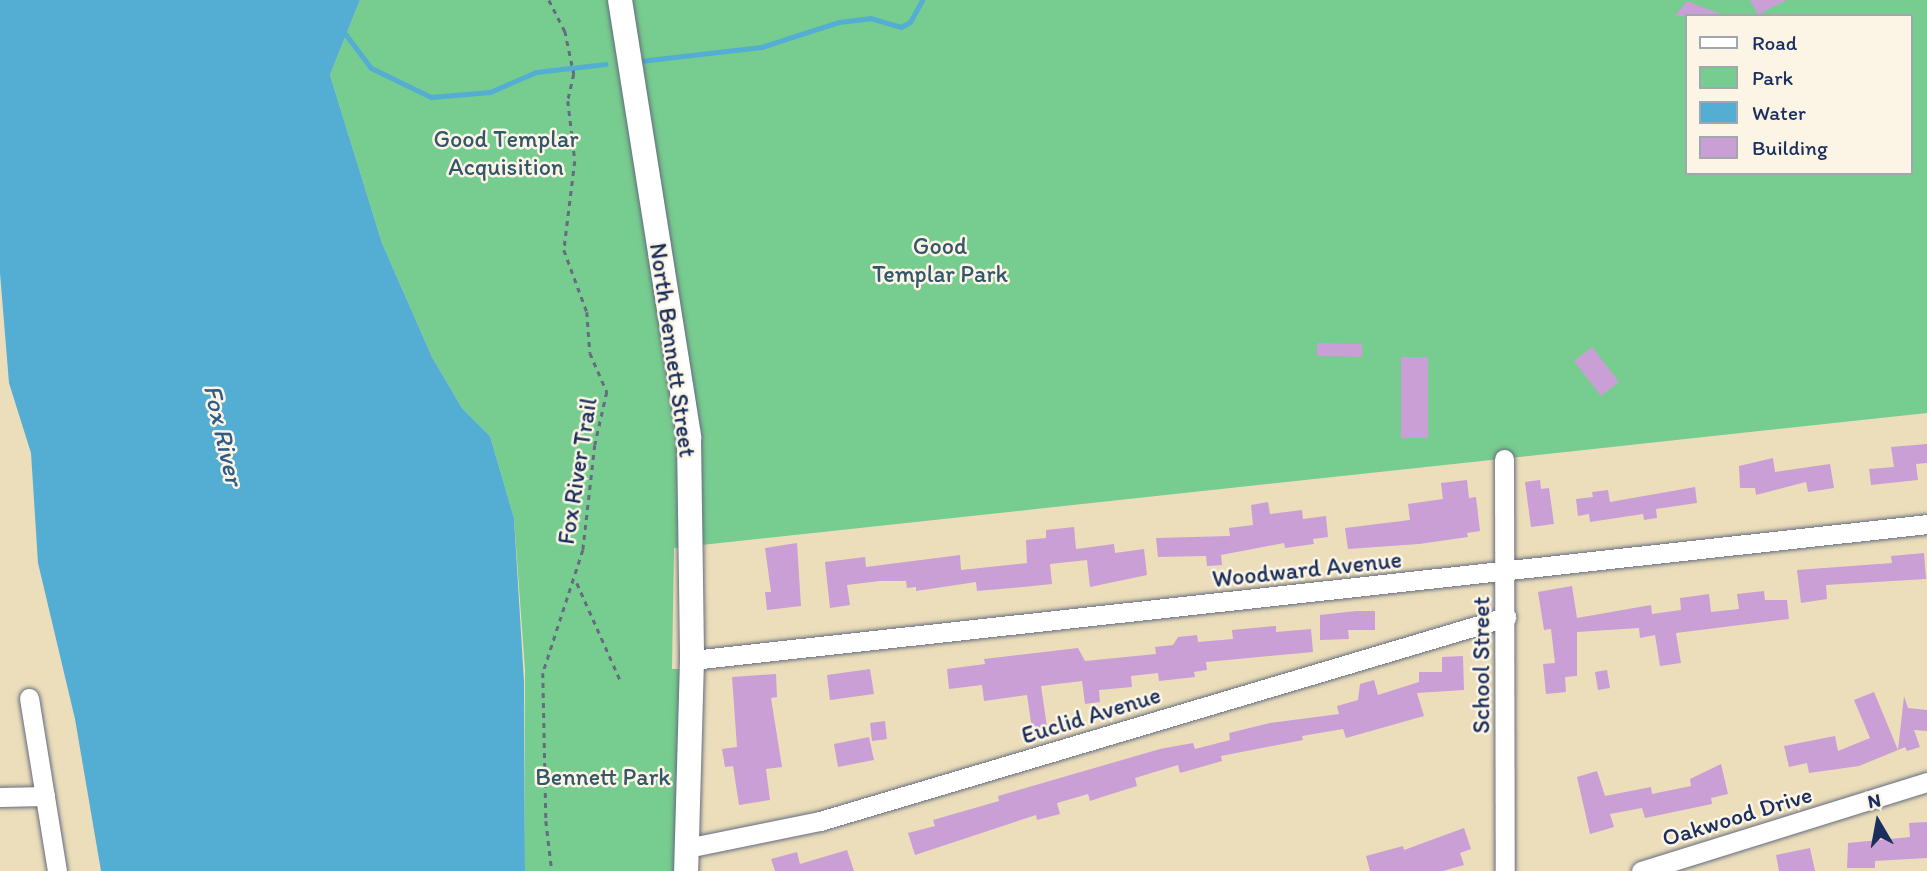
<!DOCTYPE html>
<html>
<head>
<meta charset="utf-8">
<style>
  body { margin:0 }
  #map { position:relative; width:1927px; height:871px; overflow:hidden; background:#ecdebb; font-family:Itim,sans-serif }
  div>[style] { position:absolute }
  .green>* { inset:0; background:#77cc8f }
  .water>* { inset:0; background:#54add2 }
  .stream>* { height:5px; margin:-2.5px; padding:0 2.5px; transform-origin:2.5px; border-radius:2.5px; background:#54add2 }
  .building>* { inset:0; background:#c99fd5 }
  .path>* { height:2.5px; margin-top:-1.25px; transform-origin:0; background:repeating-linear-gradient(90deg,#646c7f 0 5px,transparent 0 10px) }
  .roads { filter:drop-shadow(0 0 2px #646c7f) drop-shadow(0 0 2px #646c7f) }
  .minor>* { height:19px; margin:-9.5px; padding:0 9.5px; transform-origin:9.5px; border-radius:9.5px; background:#fff }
  .major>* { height:24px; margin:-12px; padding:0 12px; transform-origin:12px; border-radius:12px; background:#fff }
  span { translate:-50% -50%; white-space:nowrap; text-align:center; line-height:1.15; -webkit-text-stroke:5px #fcf5e5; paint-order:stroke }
  .park-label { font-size:24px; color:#32566a }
  .street-label { font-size:24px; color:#1b2f5e }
  .water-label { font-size:26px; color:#2f5b87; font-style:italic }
  .legend { position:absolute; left:1685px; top:14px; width:228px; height:161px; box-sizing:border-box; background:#fcf5e5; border:2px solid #a2a6af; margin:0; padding:9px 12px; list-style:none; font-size:21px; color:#1b2f5e }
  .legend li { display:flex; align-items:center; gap:14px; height:35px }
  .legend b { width:35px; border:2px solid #a2a6af }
  .north { position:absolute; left:1843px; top:787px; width:70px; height:70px; -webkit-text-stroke:5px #fcf5e5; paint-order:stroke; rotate:350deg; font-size:19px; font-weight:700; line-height:28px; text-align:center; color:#1b2f5e }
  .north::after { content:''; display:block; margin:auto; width:24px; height:32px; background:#1b2f5e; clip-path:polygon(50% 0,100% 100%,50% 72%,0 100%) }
</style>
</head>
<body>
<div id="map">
  <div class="green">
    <i style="clip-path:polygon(evenodd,360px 0,1927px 0,1927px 413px,674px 548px,672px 669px,684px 669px,680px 871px,525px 871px,525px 670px,514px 518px,490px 436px,462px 408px,432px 357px,382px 243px,330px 75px,360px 0,1687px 16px,1911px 16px,1911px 173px,1687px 173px,1687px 16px)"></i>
  </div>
  <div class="water">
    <i style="clip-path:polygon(0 0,360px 0,330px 75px,382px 243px,432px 357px,462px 408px,490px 436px,514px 518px,524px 682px,525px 871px,101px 871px,75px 719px,38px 563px,31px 453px,9px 383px,0 273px)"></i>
  </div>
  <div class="stream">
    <i style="left:341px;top:35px;width:5px"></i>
    <i style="left:346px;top:35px;width:41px;rotate:52.9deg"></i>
    <i style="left:371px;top:68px;width:67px;rotate:25.8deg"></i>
    <i style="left:431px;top:97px;width:59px;rotate:-4.8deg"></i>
    <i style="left:490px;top:92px;width:50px;rotate:-23.5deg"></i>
    <i style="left:536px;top:72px;width:70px;rotate:-6.5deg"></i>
    <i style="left:640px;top:61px;width:122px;rotate:-6.6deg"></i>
    <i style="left:761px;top:47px;width:82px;rotate:-17.8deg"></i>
    <i style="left:839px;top:22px;width:31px;rotate:-7deg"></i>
    <i style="left:870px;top:18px;width:32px;rotate:16deg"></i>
    <i style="left:901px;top:27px;width:10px;rotate:-29deg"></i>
    <i style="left:910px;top:22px;width:25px;rotate:-61deg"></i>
  </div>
  <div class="building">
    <i style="clip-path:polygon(1750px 0,1787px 0,1758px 15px)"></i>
    <i style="clip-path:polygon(1687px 1px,1723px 15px,1723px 16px,1675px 16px)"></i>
    <i style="clip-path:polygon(1317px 343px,1362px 344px,1362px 357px,1317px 356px)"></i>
    <i style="clip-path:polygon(1592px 347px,1619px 382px,1601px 396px,1574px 361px)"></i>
    <i style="clip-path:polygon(1401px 357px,1428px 357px,1428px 438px,1401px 438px)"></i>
    <i style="clip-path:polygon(1927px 444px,1927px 463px,1916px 464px,1918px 480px,1871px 485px,1869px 469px,1894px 467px,1891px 447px)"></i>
    <i style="clip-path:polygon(1773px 458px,1775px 472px,1830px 464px,1834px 488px,1808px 492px,1806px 482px,1756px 495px,1755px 488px,1740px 488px,1739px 466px)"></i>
    <i style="clip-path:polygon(1467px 480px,1469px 498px,1476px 497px,1480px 531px,1467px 533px,1468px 537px,1419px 544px,1348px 549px,1345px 528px,1410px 520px,1408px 504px,1443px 499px,1441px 483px)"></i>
    <i style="clip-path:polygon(1540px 480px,1541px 489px,1549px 488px,1554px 524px,1531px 527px,1525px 482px)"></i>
    <i style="clip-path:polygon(1695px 487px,1697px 503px,1656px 509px,1657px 518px,1644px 520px,1643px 514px,1590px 522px,1589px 514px,1578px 516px,1576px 499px,1593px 497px,1592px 492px,1608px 490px,1610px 502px)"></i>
    <i style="clip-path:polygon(1268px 502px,1270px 514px,1302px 510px,1303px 519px,1326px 516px,1328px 537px,1313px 539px,1314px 544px,1285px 548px,1284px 543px,1221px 555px,1222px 565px,1207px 566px,1206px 556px,1158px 557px,1156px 538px,1230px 536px,1229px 528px,1253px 525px,1251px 505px)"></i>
    <i style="clip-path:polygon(1074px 527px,1076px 549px,1114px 544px,1115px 553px,1144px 549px,1147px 575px,1090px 587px,1087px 560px,1050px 564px,1052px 584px,1023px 587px,977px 591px,976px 582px,916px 591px,916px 587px,907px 588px,906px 581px,880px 581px,847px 585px,850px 605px,830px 608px,825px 562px,865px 557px,866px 567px,960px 555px,961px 570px,1027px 563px,1026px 540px,1046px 538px,1046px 530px)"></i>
    <i style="clip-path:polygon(797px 543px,801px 606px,767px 610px,765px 592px,771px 592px,765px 548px)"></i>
    <i style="clip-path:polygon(1924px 553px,1926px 579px,1826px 585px,1827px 599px,1801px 603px,1797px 570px,1892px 563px,1891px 556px)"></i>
    <i style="clip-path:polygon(1572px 586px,1577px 618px,1651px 605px,1652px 614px,1681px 610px,1680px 598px,1709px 594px,1711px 612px,1739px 609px,1737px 594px,1764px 591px,1765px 600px,1787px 600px,1789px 619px,1676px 633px,1681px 663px,1660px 666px,1655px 635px,1640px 638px,1639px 628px,1577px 632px,1577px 676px,1565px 677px,1566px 692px,1546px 694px,1543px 664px,1555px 663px,1551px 629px,1544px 630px,1538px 592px)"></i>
    <i style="clip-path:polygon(1356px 611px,1375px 611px,1375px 630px,1348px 630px,1349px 639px,1320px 640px,1320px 615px)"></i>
    <i style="clip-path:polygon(1276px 626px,1276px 632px,1311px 629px,1313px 652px,1206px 662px,1207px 670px,1194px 672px,1195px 677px,1159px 681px,1158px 673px,1131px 676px,1132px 687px,1099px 690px,1100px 702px,1085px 704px,1082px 681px,1041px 686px,1047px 727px,1032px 729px,1027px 695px,984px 701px,982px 685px,949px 689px,947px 669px,985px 664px,984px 659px,1078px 648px,1085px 661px,1156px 654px,1155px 647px,1173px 645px,1178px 637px,1197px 635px,1198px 642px,1233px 639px,1232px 630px)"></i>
    <i style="clip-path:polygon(1463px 656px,1464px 690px,1417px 693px,1424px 716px,1346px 738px,1343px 729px,1302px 736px,1303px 740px,1221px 756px,1222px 761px,1180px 773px,1178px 765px,1135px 778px,1137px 786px,1102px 797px,1090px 801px,1088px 794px,1057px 803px,1060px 814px,1037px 820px,1036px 815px,915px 855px,908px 833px,935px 826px,933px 820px,999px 801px,998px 796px,1160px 749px,1193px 743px,1195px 749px,1230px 740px,1229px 733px,1270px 723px,1339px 714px,1337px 706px,1358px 700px,1360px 684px,1374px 680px,1378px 695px,1419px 682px,1419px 672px,1442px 672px,1442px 657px)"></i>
    <i style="clip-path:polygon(870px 669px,874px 694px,830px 700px,827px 675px)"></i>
    <i style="clip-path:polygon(1607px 670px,1610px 688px,1598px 690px,1595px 672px)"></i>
    <i style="clip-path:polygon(776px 674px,777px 697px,771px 698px,782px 767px,766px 769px,770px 800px,739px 805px,733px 766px,725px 767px,722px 749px,737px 747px,732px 677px)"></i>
    <i style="clip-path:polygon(1874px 692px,1898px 750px,1859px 766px,1809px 773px,1807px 763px,1789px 767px,1784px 746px,1835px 736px,1838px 751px,1870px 738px,1854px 700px)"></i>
    <i style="clip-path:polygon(1904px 696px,1908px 708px,1927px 710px,1927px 731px,1914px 730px,1920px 747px,1907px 751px,1905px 747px,1898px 750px)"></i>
    <i style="clip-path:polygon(885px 721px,887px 739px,872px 741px,870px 723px)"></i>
    <i style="clip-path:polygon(869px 737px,874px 760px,838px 767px,834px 744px)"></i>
    <i style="clip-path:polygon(1721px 764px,1728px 794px,1711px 798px,1712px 804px,1645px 818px,1642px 808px,1610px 814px,1614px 827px,1590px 834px,1577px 777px,1597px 771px,1605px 796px,1651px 787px,1652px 794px,1691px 786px,1690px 779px)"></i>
    <i style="clip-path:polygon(1927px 822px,1927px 858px,1875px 861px,1875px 868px,1847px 868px,1848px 843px,1910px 837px,1909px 823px)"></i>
    <i style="clip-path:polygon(1464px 828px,1471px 849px,1460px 853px,1464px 865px,1443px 871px,1370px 871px,1366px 856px,1403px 846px,1404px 850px)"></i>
    <i style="clip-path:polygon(1810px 848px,1815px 871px,1779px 871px,1776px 855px)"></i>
    <i style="clip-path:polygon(847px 850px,854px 871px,775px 871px,771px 859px,797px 852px,800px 864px)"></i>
  </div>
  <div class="path">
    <i style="left:549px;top:0;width:35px;rotate:63deg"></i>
    <i style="left:565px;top:31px;width:44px;rotate:78.2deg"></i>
    <i style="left:574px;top:74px;width:28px;rotate:103deg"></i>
    <i style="left:568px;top:101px;width:60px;rotate:83.3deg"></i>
    <i style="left:575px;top:161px;width:90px;rotate:97deg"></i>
    <i style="left:564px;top:250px;width:66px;rotate:69.6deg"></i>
    <i style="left:587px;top:312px;width:41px;rotate:85.8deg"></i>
    <i style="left:590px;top:353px;width:43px;rotate:66.4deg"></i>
    <i style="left:607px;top:392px;width:54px;rotate:102.8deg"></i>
    <i style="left:595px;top:445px;width:106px;rotate:96.5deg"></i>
    <i style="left:583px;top:550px;width:129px;rotate:108deg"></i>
    <i style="left:543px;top:673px;width:148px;rotate:88.8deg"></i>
    <i style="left:546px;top:821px;width:50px;rotate:83.2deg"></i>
    <i style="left:577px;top:583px;width:108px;rotate:66deg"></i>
  </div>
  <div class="roads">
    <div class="minor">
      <i style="left:1504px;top:459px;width:412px;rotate:89.9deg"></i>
      <i style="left:692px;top:660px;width:1242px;rotate:-6.28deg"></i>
      <i style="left:29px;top:698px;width:175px;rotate:80.8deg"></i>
      <i style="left:0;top:797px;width:45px;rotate:-1.3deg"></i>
      <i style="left:687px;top:848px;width:136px;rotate:-11.5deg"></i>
      <i style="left:820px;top:821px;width:716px;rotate:-16.56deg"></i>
      <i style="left:1641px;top:871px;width:300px;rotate:-17.3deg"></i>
    </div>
    <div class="major">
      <i style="left:620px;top:0;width:443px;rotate:81deg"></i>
      <i style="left:689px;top:438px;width:222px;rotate:89.2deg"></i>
      <i style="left:692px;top:660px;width:211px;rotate:91.6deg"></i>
    </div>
  </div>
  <div class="park-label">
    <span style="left:506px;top:153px">Good Templar<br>Acquisition</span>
    <span style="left:940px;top:260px">Good<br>Templar Park</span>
    <span style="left:603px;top:777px">Bennett Park</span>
  </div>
  <div class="street-label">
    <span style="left:673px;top:350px;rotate:82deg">North Bennett Street</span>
    <span style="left:577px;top:471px;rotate:-81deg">Fox River Trail</span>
    <span style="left:1307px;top:569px;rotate:-6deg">Woodward Avenue</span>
    <span style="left:1481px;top:665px;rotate:-90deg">School Street</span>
    <span style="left:1091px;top:715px;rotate:-17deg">Euclid Avenue</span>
    <span style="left:1737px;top:816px;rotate:-17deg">Oakwood Drive</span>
  </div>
  <div class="water-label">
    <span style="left:223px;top:435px;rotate:77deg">Fox River</span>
  </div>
  <ul class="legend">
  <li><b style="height:9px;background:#fff"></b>Road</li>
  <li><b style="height:19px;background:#77cc8f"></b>Park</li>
  <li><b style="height:19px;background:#54add2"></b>Water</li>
  <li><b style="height:19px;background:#c99fd5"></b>Building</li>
  </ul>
  <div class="north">N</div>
</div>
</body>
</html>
